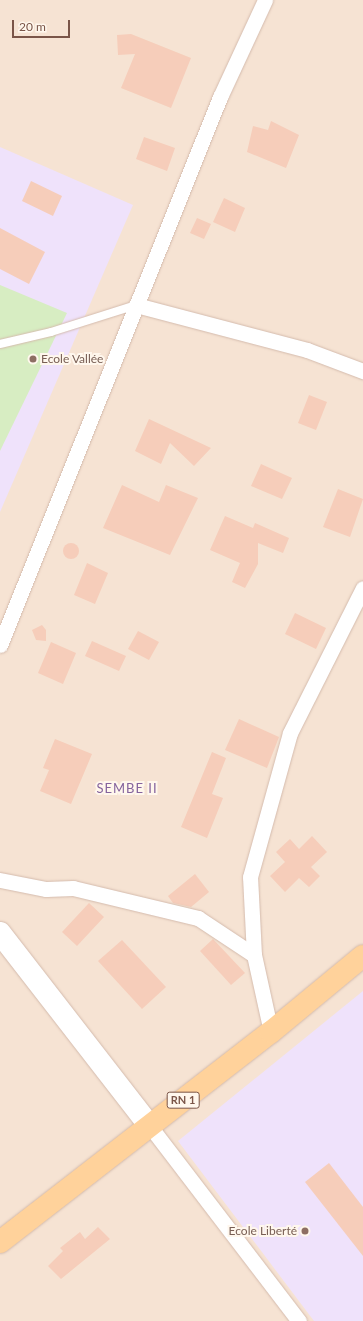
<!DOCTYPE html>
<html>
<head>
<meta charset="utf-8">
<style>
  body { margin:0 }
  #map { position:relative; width:363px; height:1321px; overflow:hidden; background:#fef2e5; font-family:Lato,sans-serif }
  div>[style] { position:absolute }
  .residential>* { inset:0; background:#f6e3d3 }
  .education>* { inset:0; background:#efe2fb }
  .green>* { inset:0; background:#d7edc2 }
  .building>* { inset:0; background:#f6cdba }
  .round { border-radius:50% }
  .roads { filter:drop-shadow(0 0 1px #d4bbad) drop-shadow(0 0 1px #d4bbad) }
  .lane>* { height:8px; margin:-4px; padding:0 4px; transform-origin:4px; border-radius:4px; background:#fff }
  .street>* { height:15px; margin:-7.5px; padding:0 7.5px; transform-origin:7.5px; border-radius:7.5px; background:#fff }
  .secondary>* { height:22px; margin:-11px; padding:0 11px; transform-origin:11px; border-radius:11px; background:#fff }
  .primary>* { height:22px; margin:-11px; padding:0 11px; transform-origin:11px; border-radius:11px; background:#ffd29b }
  .dots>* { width:11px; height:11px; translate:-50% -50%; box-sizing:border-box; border:2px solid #fff7ed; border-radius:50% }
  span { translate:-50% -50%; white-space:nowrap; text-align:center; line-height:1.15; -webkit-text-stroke:4px #fff7ed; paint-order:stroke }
  .shield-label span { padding:1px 3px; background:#fff7ed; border:1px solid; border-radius:3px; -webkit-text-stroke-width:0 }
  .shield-label { font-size:11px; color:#7a5548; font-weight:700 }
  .education-label { font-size:12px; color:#785e54 }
  .left { translate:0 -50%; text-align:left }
  .right { translate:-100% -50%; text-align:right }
  .neighbourhood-label { font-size:13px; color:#85639d; letter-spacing:1px }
  .scale { position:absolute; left:12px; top:20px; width:58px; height:18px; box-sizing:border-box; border:2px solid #7a5548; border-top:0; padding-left:5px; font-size:12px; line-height:14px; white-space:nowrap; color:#7a5548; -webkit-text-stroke:3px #fff7ed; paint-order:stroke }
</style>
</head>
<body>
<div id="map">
  <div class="residential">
    <i style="clip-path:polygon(0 0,363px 0,363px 1321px,0 1321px)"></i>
  </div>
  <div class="education">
    <i style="clip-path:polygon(0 147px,133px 205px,0 512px)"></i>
    <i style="clip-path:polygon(363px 991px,363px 1321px,314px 1321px,178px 1141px)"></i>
  </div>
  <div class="green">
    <i style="clip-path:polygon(0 285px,67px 313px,0 451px)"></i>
  </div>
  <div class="building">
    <i style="clip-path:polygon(131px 34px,191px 58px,171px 108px,121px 88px,135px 54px,118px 55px,117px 35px)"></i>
    <i style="clip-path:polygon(271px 121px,299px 135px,286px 168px,247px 152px,253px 126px,268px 130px)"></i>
    <i style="clip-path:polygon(144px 137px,175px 148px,167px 171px,136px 159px)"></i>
    <i style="clip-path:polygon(31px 181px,62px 196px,53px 216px,22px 201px)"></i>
    <i style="clip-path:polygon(224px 198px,245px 208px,235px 232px,213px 222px)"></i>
    <i style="clip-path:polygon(197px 218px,211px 224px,204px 239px,190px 233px)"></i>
    <i style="clip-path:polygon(0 228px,45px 252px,29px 284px,0 269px)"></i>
    <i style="clip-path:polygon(309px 395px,327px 402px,316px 430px,298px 423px)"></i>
    <i style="clip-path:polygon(149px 419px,211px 448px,194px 466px,170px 443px,161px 464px,135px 451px)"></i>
    <i style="clip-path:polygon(261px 464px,292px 478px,282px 499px,251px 486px)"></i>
    <i style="clip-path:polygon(122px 485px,159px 502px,166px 485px,198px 498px,170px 555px,103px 528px)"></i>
    <i style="clip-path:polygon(338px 489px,363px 499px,350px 537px,323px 527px)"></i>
    <i style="clip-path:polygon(225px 516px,253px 528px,255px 523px,289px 538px,283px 553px,258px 543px,258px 564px,245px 588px,232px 582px,240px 563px,210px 550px)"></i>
    <i class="round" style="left:63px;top:543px;width:16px;height:16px"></i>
    <i style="clip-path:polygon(87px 563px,108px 573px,95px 604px,74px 595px)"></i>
    <i style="clip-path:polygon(295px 613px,326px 628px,316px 649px,285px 634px)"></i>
    <i style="clip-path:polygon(42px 625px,46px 630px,46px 641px,36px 640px,32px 630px)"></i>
    <i style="clip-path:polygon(138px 631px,159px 642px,149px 660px,128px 649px)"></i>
    <i style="clip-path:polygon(92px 641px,126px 656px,119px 671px,85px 656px)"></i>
    <i style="clip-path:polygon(51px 642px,76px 653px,63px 684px,38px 673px)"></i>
    <i style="clip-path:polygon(239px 719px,279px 737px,267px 768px,225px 750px)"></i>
    <i style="clip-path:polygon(55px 739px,92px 754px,71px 804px,40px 791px,49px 770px,43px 768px)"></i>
    <i style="clip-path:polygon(212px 752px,226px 758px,212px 794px,223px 798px,207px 838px,181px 827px)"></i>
    <i style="clip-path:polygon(312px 836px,327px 852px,311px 867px,320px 876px,309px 887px,299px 878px,285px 892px,270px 876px,285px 862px,276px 852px,290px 839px,299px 849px)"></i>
    <i style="clip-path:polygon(195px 874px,209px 892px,191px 907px,173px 903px,168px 896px)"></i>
    <i style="clip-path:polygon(89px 903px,104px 917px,77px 946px,62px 932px)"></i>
    <i style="clip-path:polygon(213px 939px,245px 973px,231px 985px,200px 951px)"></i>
    <i style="clip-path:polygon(122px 940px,166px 987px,142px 1009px,98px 961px)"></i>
    <i style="clip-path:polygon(329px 1163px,363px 1207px,363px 1256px,305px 1182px)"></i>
    <i style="clip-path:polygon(98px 1227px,110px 1239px,61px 1279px,48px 1266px,63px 1251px,60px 1248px,80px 1232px,85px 1239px)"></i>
  </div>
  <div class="roads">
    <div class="lane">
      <i style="left:0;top:344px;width:52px;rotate:-13.2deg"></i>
      <i style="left:51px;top:332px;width:89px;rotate:-17.6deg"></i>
    </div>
    <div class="street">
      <i style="left:136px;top:305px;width:177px;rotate:14.7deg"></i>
      <i style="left:307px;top:350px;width:60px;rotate:20.6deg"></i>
      <i style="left:0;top:645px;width:591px;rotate:-68.13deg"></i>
      <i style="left:220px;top:97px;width:107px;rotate:-65.1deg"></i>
      <i style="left:0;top:880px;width:47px;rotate:11.1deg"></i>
      <i style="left:46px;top:889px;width:27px;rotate:-2deg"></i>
      <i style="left:73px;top:888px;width:129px;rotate:13.5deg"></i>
      <i style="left:198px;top:918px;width:67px;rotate:33.5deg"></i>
      <i style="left:271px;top:1032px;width:79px;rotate:-102.4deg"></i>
      <i style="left:254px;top:955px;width:78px;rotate:-92.9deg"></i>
      <i style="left:250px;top:877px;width:149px;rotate:-74.5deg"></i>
      <i style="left:290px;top:733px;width:162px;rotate:-63.3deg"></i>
      <i style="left:149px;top:1125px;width:247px;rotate:52.6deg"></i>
    </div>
    <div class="secondary">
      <i style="left:0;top:933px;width:243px;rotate:52.2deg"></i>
    </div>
    <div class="primary">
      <i style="left:0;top:1242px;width:343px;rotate:-37.8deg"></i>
      <i style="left:271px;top:1032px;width:119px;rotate:-39.6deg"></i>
    </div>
  </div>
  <div class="dots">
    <i style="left:33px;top:359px;background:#8d6e63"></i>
    <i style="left:305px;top:1231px;background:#8d6e63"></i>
  </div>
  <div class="shield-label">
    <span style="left:183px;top:1100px">RN 1</span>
  </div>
  <div class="education-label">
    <span class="left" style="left:41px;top:359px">Ecole Vallée</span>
    <span class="right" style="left:297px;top:1231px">Ecole Liberté</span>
  </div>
  <div class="neighbourhood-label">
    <span style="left:127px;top:788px">SEMBE II</span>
  </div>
  <div class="scale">20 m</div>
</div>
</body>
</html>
